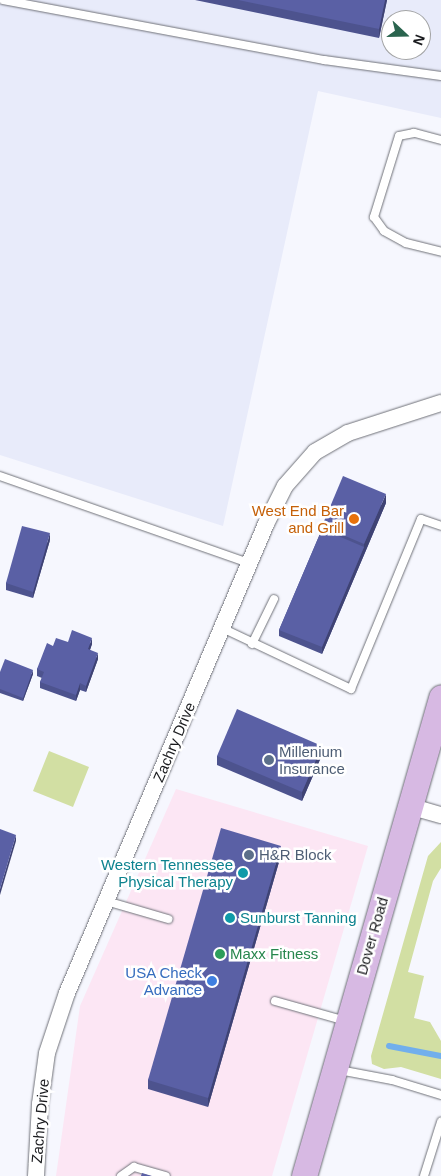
<!DOCTYPE html>
<html>
<head>
<meta charset="utf-8">
<style>
  body { margin:0 }
  #map { position:relative; width:441px; height:1176px; overflow:hidden; background:#f6f7fe; font-family:Arial,sans-serif }
  div>[style] { position:absolute }
  .commercial>* { inset:0; background:#fce6f4 }
  .built>* { inset:0; background:#e8ebfa }
  .green>* { inset:0; background:#d2dfa3 }
  .stream>* { height:6px; margin:-3px; padding:0 3px; transform-origin:3px; border-radius:3px; background:#71afec }
  .roads { filter:drop-shadow(0 0 1px #6f7178) drop-shadow(0 0 1px #6f7178) }
  .lane>* { height:8px; margin:-4px; padding:0 4px; transform-origin:4px; border-radius:4px; background:#fff }
  .street>* { height:16px; margin:-8px; padding:0 8px; transform-origin:8px; border-radius:8px; background:#fff }
  .primary>* { height:25px; margin:-12.5px; padding:0 12.5px; transform-origin:12.5px; border-radius:12.5px; background:#d7b9e3 }
  .wall>* { inset:0; background:#4d538e }
  .shaded-wall>* { inset:0; background:#3f4374 }
  .building>* { inset:0; background:#5a60a5 }
  .dots>* { width:14px; height:14px; translate:-50% -50%; box-sizing:border-box; border:2px solid #fff; border-radius:50% }
  span { translate:-50% -50%; white-space:nowrap; text-align:center; line-height:1.15; -webkit-text-stroke:5px #fff; paint-order:stroke }
  .food-label { font-size:15px; color:#c56008 }
  .right { translate:-100% -50%; text-align:right }
  .street-label { font-size:15px; color:#1a1b1e }
  .service-label { font-size:15px; color:#4e5e75 }
  .left { translate:0 -50%; text-align:left }
  .culture-label { font-size:15px; color:#0d838f }
  .leisure-label { font-size:15px; color:#27864d }
  .shop-label { font-size:15px; color:#366cbe }
  .north { position:absolute; left:381px; top:10px; width:50px; height:50px; box-sizing:border-box; background:#fff; border:1px solid #a3a4a5; border-radius:50%; rotate:111deg; font-size:14px; font-weight:700; line-height:20px; text-align:center; color:#1a1b1e }
  .north::after { content:''; display:block; margin:auto; width:18px; height:22px; background:#2a644e; clip-path:polygon(50% 0,100% 100%,50% 72%,0 100%) }
</style>
</head>
<body>
<div id="map">
  <div class="commercial">
    <i style="clip-path:polygon(176px 789px,368px 846px,272px 1176px,56px 1176px,80px 1006px)"></i>
  </div>
  <div class="built">
    <i style="clip-path:polygon(evenodd,0 0,441px 0,441px 118px,318px 91px,223px 526px,0 455px,0 0,391px 20px,421px 20px,421px 50px,391px 50px,391px 20px)"></i>
  </div>
  <div class="green">
    <i style="clip-path:polygon(49px 751px,89px 767px,73px 807px,33px 791px)"></i>
    <i style="clip-path:polygon(441px 842px,441px 868px,433px 881px,408px 972px,424px 976px,414px 1018px,430px 1022px,441px 1041px,441px 1079px,401px 1067px,384px 1069px,372px 1064px,371px 1056px,428px 856px)"></i>
  </div>
  <div class="stream">
    <i style="left:389px;top:1046px;width:53px;rotate:10.9deg"></i>
  </div>
  <div class="roads">
    <div class="lane">
      <i style="left:3px;top:0;width:327px;rotate:10.6deg"></i>
      <i style="left:324px;top:60px;width:118px;rotate:7.8deg"></i>
      <i style="left:441px;top:140px;width:28px;rotate:-165deg"></i>
      <i style="left:414px;top:133px;width:15px;rotate:169deg"></i>
      <i style="left:399px;top:136px;width:85px;rotate:107.2deg"></i>
      <i style="left:374px;top:217px;width:17px;rotate:54deg"></i>
      <i style="left:384px;top:231px;width:25px;rotate:29deg"></i>
      <i style="left:406px;top:243px;width:36px;rotate:14deg"></i>
      <i style="left:0;top:476px;width:264px;rotate:19.3deg"></i>
      <i style="left:222px;top:628px;width:143px;rotate:25.3deg"></i>
      <i style="left:351px;top:689px;width:184px;rotate:-67.6deg"></i>
      <i style="left:421px;top:519px;width:21px;rotate:19deg"></i>
      <i style="left:252px;top:644px;width:50px;rotate:-63.9deg"></i>
      <i style="left:106px;top:901px;width:65px;rotate:16.2deg"></i>
      <i style="left:275px;top:1001px;width:74px;rotate:15.7deg"></i>
      <i style="left:339px;top:1070px;width:54px;rotate:10.7deg"></i>
      <i style="left:392px;top:1080px;width:51px;rotate:17deg"></i>
      <i style="left:121px;top:1176px;width:16px;rotate:-35deg"></i>
      <i style="left:134px;top:1167px;width:33px;rotate:16deg"></i>
      <i style="left:424px;top:1176px;width:57px;rotate:-72.5deg"></i>
    </div>
    <div class="street">
      <i style="left:409px;top:806px;width:33px;rotate:16deg"></i>
      <i style="left:36px;top:1176px;width:72px;rotate:-86.8deg"></i>
      <i style="left:40px;top:1104px;width:51px;rotate:-82.2deg"></i>
      <i style="left:47px;top:1053px;width:63px;rotate:-71.6deg"></i>
      <i style="left:67px;top:993px;width:509px;rotate:-67.01deg"></i>
      <i style="left:266px;top:524px;width:42px;rotate:-63.4deg"></i>
      <i style="left:285px;top:486px;width:45px;rotate:-48.6deg"></i>
      <i style="left:315px;top:452px;width:38px;rotate:-30deg"></i>
      <i style="left:348px;top:433px;width:98px;rotate:-17.9deg"></i>
    </div>
    <div class="primary">
      <i style="left:304px;top:1176px;width:498px;rotate:-74deg"></i>
    </div>
  </div>
  <div class="wall">
    <i style="clip-path:polygon(195px 0,387px 0,379px 38px)"></i>
    <i style="clip-path:polygon(386px 503px,322px 654px,279px 636px,279px 630px,322px 529px,322px 526px)"></i>
    <i style="clip-path:polygon(50px 540px,33px 598px,6px 590px,6px 583px)"></i>
    <i style="clip-path:polygon(68px 642px,92px 644px,90px 650px,98px 659px,86px 692px,80px 690px,76px 701px,40px 688px,40px 682px,42px 678px,37px 676px,37px 669px,53px 646px)"></i>
    <i style="clip-path:polygon(0 672px,33px 674px,23px 701px,0 693px)"></i>
    <i style="clip-path:polygon(322px 755px,302px 801px,217px 765px,217px 756px)"></i>
    <i style="clip-path:polygon(281px 855px,208px 1107px,148px 1089px,148px 1080px)"></i>
  </div>
  <div class="shaded-wall">
    <i style="clip-path:polygon(385px 0,387px 0,379px 38px,379px 29px)"></i>
    <i style="clip-path:polygon(386px 494px,386px 503px,322px 654px,322px 647px,364px 547px,364px 544px)"></i>
    <i style="clip-path:polygon(50px 533px,50px 540px,33px 598px,33px 592px)"></i>
    <i style="clip-path:polygon(92px 638px,92px 644px,88px 655px,88px 649px)"></i>
    <i style="clip-path:polygon(98px 653px,98px 659px,86px 692px,86px 686px)"></i>
    <i style="clip-path:polygon(33px 670px,33px 674px,23px 701px,23px 698px)"></i>
    <i style="clip-path:polygon(80px 683px,80px 690px,76px 701px,76px 695px)"></i>
    <i style="clip-path:polygon(322px 746px,322px 755px,302px 801px,302px 792px)"></i>
    <i style="clip-path:polygon(16px 835px,16px 841px,0 895px,0 889px)"></i>
    <i style="clip-path:polygon(281px 846px,281px 855px,208px 1107px,208px 1098px)"></i>
  </div>
  <div class="building">
    <i style="clip-path:polygon(238px 0,385px 0,379px 29px)"></i>
    <i style="clip-path:polygon(343px 476px,386px 494px,364px 544px,322px 526px)"></i>
    <i style="clip-path:polygon(22px 526px,50px 533px,33px 592px,6px 583px)"></i>
    <i style="clip-path:polygon(322px 529px,364px 547px,322px 647px,279px 630px)"></i>
    <i style="clip-path:polygon(72px 630px,92px 638px,88px 649px,98px 653px,86px 686px,80px 683px,76px 695px,40px 682px,44px 672px,37px 669px,47px 643px,53px 646px,56px 638px,68px 642px)"></i>
    <i style="clip-path:polygon(5px 659px,33px 670px,23px 698px,0 689px,0 672px)"></i>
    <i style="clip-path:polygon(237px 709px,322px 746px,302px 792px,217px 756px)"></i>
    <i style="clip-path:polygon(221px 828px,281px 846px,208px 1098px,148px 1080px)"></i>
    <i style="clip-path:polygon(0 829px,16px 835px,0 889px)"></i>
    <i style="clip-path:polygon(142px 1173px,152px 1176px,141px 1176px)"></i>
  </div>
  <div class="dots">
    <i style="left:354px;top:519px;background:#e8710a"></i>
    <i style="left:269px;top:760px;background:#5c6f8a"></i>
    <i style="left:249px;top:855px;background:#5c6f8a"></i>
    <i style="left:243px;top:873px;background:#0f9aa8"></i>
    <i style="left:230px;top:918px;background:#0f9aa8"></i>
    <i style="left:220px;top:954px;background:#2e9e5b"></i>
    <i style="left:212px;top:981px;background:#3f7fe0"></i>
  </div>
  <div class="food-label">
    <span class="right" style="left:344px;top:519px">West End Bar<br>and Grill</span>
  </div>
  <div class="street-label">
    <span style="left:174px;top:742px;rotate:-67deg">Zachry Drive</span>
    <span style="left:372px;top:936px;rotate:-74deg">Dover Road</span>
    <span style="left:40px;top:1121px;rotate:-85deg">Zachry Drive</span>
  </div>
  <div class="service-label">
    <span class="left" style="left:279px;top:760px">Millenium<br>Insurance</span>
    <span class="left" style="left:259px;top:855px">H&amp;R Block</span>
  </div>
  <div class="culture-label">
    <span class="right" style="left:233px;top:873px">Western Tennessee<br>Physical Therapy</span>
    <span class="left" style="left:240px;top:918px">Sunburst Tanning</span>
  </div>
  <div class="leisure-label">
    <span class="left" style="left:230px;top:954px">Maxx Fitness</span>
  </div>
  <div class="shop-label">
    <span class="right" style="left:202px;top:981px">USA Check<br>Advance</span>
  </div>
  <div class="north">N</div>
</div>
</body>
</html>
